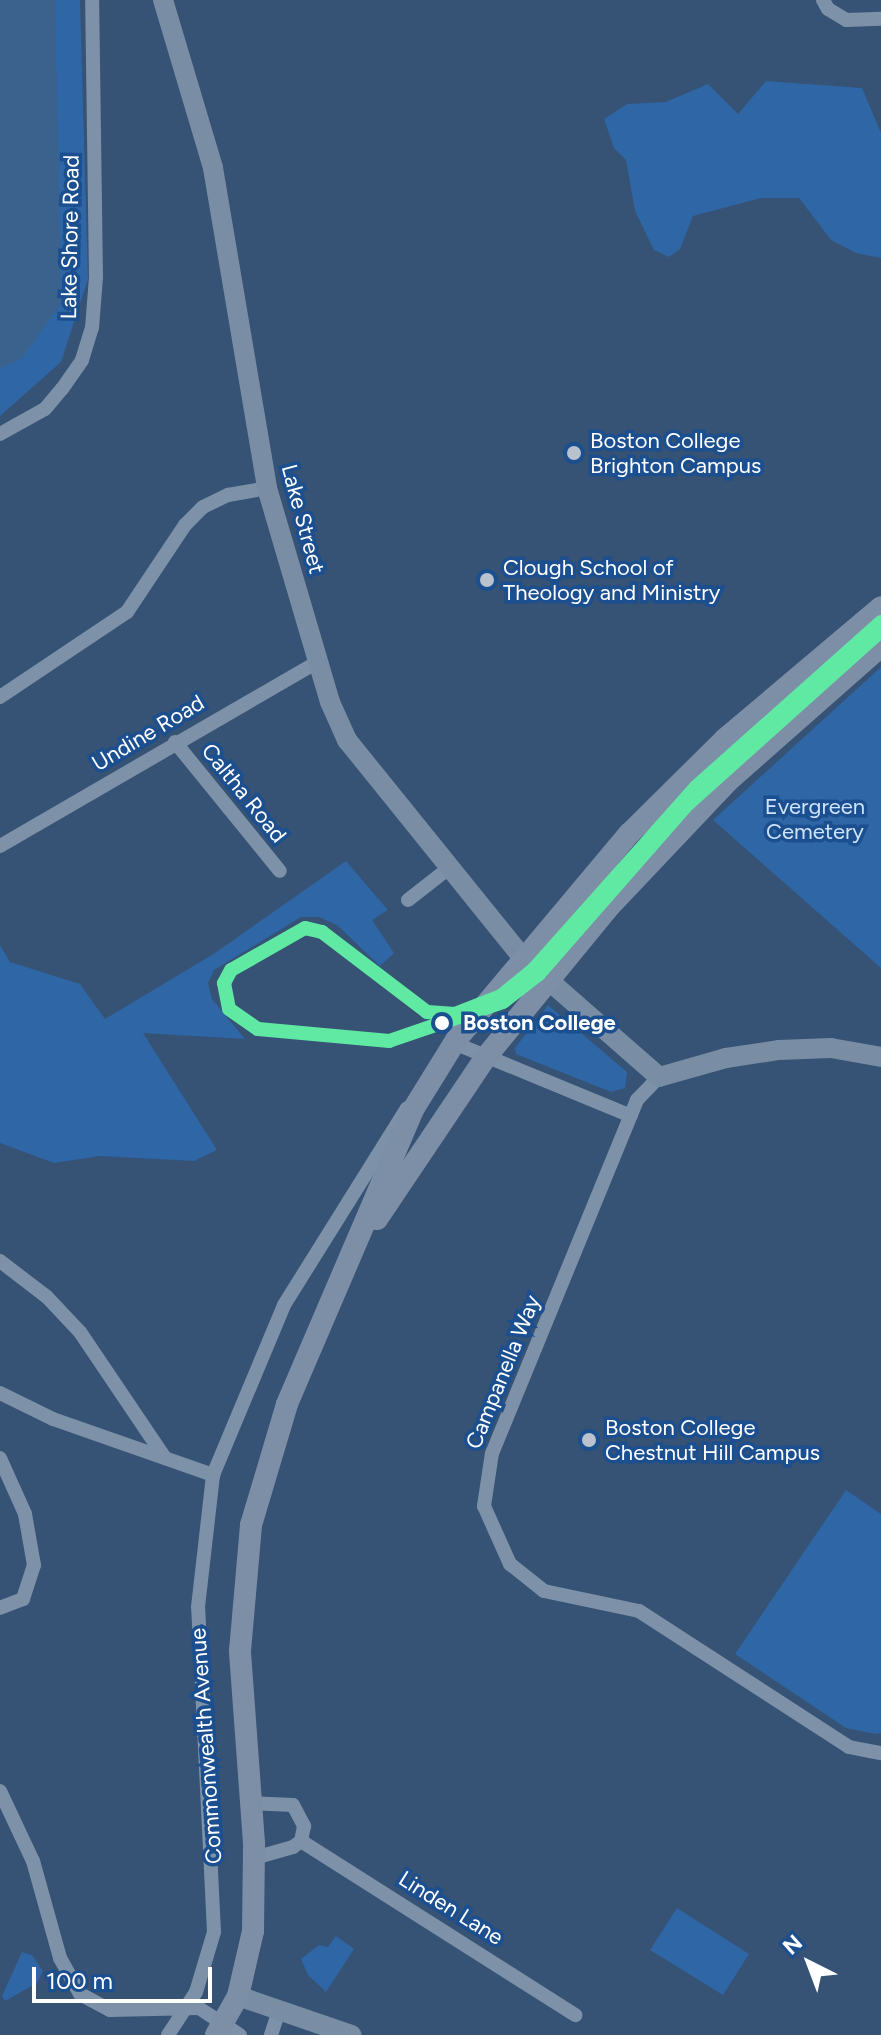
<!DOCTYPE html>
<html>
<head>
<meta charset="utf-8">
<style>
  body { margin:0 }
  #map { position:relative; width:881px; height:2035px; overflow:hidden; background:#365274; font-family:Figtree,sans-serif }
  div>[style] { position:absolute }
  .green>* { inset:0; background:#2f66a5 }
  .water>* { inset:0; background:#3b618d }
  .street>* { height:14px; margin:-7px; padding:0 7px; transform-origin:7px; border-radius:7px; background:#7d92a8 }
  .secondary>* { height:20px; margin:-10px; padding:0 10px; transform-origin:10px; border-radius:10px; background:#798da4 }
  .primary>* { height:22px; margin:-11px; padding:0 11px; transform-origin:11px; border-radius:11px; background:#7d8ea7 }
  .tram>* { height:2px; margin:-1px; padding:0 1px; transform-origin:1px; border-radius:1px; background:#7e92a7 }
  .rail-1>* { height:14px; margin:-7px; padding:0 7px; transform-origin:7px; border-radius:7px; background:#60e9a3 }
  .dots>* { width:22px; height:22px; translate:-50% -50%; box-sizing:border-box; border:4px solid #1b4f8f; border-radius:50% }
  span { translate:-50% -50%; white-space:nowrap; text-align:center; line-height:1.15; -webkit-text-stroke:7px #1b4f8f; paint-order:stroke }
  .street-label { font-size:22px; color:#fff }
  .poi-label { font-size:22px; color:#fff }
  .left { translate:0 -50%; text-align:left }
  .park-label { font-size:22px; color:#cfe3fa }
  .stop-label { font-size:22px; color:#fff; font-weight:700 }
  .north { position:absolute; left:769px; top:1923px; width:80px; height:80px; -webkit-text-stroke:6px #1b4f8f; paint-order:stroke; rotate:318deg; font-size:22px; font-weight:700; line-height:32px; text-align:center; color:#fff }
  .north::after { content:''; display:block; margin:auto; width:28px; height:36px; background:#fff; clip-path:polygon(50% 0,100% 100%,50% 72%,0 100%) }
  .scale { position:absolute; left:32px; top:1967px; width:180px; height:36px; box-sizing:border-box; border:4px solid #fff; border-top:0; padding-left:10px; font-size:24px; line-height:28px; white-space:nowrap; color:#fff; -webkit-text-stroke:6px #1b4f8f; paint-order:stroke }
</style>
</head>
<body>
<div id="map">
  <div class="green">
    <i style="clip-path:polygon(0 0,80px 0,88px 279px,61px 362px,0 416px)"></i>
    <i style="clip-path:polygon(766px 81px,862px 88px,881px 133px,881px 258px,856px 253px,831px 240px,799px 198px,761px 198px,693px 216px,680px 249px,669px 257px,654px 250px,635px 211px,626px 160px,614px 148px,604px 119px,627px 104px,666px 102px,708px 84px,738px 114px)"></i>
    <i style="clip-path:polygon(881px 667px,881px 968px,713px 820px)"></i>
    <i style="clip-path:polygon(346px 861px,388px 910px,372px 920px,394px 953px,380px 966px,337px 925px,319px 917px,301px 917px,214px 970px,208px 983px,212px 999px,245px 1039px,143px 1033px,217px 1150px,194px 1161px,100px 1156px,54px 1163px,0 1143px,0 945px,10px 962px,80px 984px,105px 1019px,215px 953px)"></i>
    <i style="clip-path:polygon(548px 1005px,627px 1072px,625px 1088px,611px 1092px,516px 1054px,515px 1048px)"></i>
    <i style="clip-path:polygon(846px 1490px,881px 1514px,881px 1733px,875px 1734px,846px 1728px,735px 1654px)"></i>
    <i style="clip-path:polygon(677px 1908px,749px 1954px,723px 1995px,650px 1950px)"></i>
    <i style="clip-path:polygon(336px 1936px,354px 1949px,326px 1992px,308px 1975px,301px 1959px,319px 1945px,328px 1947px)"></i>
    <i style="clip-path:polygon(22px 1952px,32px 1955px,43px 1971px,37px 1983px,5px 2001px,2px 1996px)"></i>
  </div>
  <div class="water">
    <i style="clip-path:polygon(0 0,55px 0,61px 304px,21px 359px,0 368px)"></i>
  </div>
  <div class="street">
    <i style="left:823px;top:0;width:10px;rotate:61deg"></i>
    <i style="left:828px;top:9px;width:21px;rotate:31deg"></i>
    <i style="left:846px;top:20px;width:35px;rotate:-2deg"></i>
    <i style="left:0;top:434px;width:51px;rotate:-29.1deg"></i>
    <i style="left:45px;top:409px;width:26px;rotate:-50deg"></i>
    <i style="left:62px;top:389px;width:35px;rotate:-55deg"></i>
    <i style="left:82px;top:360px;width:34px;rotate:-73deg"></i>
    <i style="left:92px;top:328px;width:51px;rotate:-85.5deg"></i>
    <i style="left:96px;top:277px;width:277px;rotate:-90.8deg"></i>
    <i style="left:0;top:697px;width:153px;rotate:-33.8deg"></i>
    <i style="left:127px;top:612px;width:105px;rotate:-56.3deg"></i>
    <i style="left:185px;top:525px;width:25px;rotate:-45deg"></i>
    <i style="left:203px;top:507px;width:28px;rotate:-26deg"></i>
    <i style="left:228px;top:495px;width:40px;rotate:-10deg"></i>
    <i style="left:175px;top:742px;width:166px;rotate:50.9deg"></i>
    <i style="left:0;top:846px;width:369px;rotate:-30.1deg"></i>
    <i style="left:408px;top:900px;width:52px;rotate:-38deg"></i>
    <i style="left:454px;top:1043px;width:191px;rotate:22.4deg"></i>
    <i style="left:659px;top:1077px;width:32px;rotate:134deg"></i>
    <i style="left:637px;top:1100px;width:382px;rotate:112.3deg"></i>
    <i style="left:492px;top:1453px;width:54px;rotate:98.6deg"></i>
    <i style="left:484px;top:1506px;width:64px;rotate:65.9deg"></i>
    <i style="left:510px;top:1564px;width:43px;rotate:38.5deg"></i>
    <i style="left:544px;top:1591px;width:97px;rotate:11.9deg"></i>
    <i style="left:639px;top:1611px;width:250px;rotate:32.9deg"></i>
    <i style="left:849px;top:1747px;width:33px;rotate:11deg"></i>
    <i style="left:0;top:1261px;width:59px;rotate:37.5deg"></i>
    <i style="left:47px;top:1297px;width:48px;rotate:46.7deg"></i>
    <i style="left:80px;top:1332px;width:152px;rotate:56deg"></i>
    <i style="left:0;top:1393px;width:59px;rotate:26.1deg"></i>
    <i style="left:53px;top:1419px;width:170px;rotate:19.3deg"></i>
    <i style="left:0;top:1458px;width:61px;rotate:65.9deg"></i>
    <i style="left:25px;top:1514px;width:52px;rotate:80deg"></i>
    <i style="left:34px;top:1565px;width:36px;rotate:108deg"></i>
    <i style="left:23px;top:1599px;width:25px;rotate:159deg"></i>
    <i style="left:0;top:1791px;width:77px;rotate:64.8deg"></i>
    <i style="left:33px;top:1861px;width:101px;rotate:74.4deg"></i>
    <i style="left:60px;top:1958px;width:41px;rotate:60.9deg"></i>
    <i style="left:80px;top:1994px;width:34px;rotate:28deg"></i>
    <i style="left:110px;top:2010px;width:89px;rotate:-1.3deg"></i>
    <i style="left:199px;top:2008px;width:49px;rotate:33.4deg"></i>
    <i style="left:251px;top:1803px;width:42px;rotate:2.7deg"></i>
    <i style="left:293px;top:1805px;width:24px;rotate:62deg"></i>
    <i style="left:304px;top:1826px;width:15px;rotate:101deg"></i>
    <i style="left:301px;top:1841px;width:10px;rotate:143deg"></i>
    <i style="left:293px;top:1847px;width:41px;rotate:164.2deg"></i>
    <i style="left:301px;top:1841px;width:325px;rotate:32.4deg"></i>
    <i style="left:168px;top:2035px;width:51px;rotate:-56.9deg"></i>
    <i style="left:196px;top:1992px;width:63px;rotate:-73.3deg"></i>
    <i style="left:214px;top:1932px;width:325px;rotate:-92.8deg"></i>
    <i style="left:198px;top:1607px;width:133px;rotate:-83.5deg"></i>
    <i style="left:213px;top:1475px;width:184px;rotate:-67.3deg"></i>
    <i style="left:284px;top:1305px;width:232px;rotate:-58deg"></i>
    <i style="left:271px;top:2035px;width:28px;rotate:-72deg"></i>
  </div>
  <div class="secondary">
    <i style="left:163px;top:0;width:175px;rotate:73.4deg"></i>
    <i style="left:213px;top:168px;width:325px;rotate:80.4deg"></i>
    <i style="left:267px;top:488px;width:223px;rotate:73.6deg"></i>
    <i style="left:330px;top:702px;width:42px;rotate:65.9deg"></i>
    <i style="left:347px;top:740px;width:279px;rotate:51.1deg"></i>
    <i style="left:522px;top:957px;width:182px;rotate:41.2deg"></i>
    <i style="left:659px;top:1077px;width:70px;rotate:-15.8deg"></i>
    <i style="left:726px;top:1058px;width:54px;rotate:-8.6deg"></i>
    <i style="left:779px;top:1050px;width:52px;rotate:-2.2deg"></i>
    <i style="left:831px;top:1048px;width:51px;rotate:10.2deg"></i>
    <i style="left:238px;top:1996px;width:120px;rotate:19deg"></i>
  </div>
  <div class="primary">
    <i style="left:377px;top:1219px;width:195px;rotate:-56.1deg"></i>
    <i style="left:486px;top:1057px;width:191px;rotate:-50.7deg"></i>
    <i style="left:607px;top:909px;width:176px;rotate:-46.6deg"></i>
    <i style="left:728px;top:781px;width:204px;rotate:-41.4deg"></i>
    <i style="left:216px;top:2035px;width:45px;rotate:-60.6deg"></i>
    <i style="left:238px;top:1996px;width:67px;rotate:-77deg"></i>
    <i style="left:253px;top:1931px;width:88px;rotate:-89.3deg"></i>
    <i style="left:254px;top:1843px;width:193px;rotate:-94.2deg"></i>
    <i style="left:240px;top:1651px;width:126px;rotate:-85deg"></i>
    <i style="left:251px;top:1525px;width:126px;rotate:-73.4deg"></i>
    <i style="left:287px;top:1404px;width:322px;rotate:-66.8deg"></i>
    <i style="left:414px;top:1108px;width:80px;rotate:-58.3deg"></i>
    <i style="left:456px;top:1040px;width:270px;rotate:-50deg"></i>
    <i style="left:630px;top:833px;width:134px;rotate:-44.7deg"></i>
    <i style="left:725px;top:739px;width:204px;rotate:-40.2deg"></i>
  </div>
  <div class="tram">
    <i style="left:408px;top:1001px;width:120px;rotate:-142.5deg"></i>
    <i style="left:313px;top:928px;width:18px;rotate:174deg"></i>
    <i style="left:295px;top:930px;width:48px;rotate:150.3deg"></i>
    <i style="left:253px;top:954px;width:27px;rotate:144deg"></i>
    <i style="left:231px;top:970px;width:15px;rotate:118deg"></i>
    <i style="left:224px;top:983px;width:26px;rotate:79deg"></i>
    <i style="left:229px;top:1009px;width:35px;rotate:35deg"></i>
    <i style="left:258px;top:1029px;width:132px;rotate:5.2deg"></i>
    <i style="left:389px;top:1041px;width:24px;rotate:-12deg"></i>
  </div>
  <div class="rail-1">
    <i style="left:881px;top:622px;width:248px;rotate:138.3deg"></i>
    <i style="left:696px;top:787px;width:244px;rotate:131.7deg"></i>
    <i style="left:534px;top:969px;width:43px;rotate:140.7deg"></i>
    <i style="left:501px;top:996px;width:49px;rotate:158.6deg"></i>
    <i style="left:455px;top:1014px;width:28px;rotate:-176deg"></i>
    <i style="left:427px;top:1012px;width:132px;rotate:-142.7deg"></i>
    <i style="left:322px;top:932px;width:17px;rotate:-167deg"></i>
    <i style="left:305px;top:928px;width:85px;rotate:150.4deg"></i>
    <i style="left:231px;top:970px;width:15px;rotate:118deg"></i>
    <i style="left:224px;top:983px;width:26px;rotate:79deg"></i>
    <i style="left:229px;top:1009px;width:35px;rotate:35deg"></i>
    <i style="left:258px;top:1029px;width:132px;rotate:5.2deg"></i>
    <i style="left:389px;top:1041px;width:120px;rotate:-18.9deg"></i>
    <i style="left:503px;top:1002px;width:46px;rotate:-37.9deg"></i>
    <i style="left:539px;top:974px;width:226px;rotate:-48.8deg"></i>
    <i style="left:688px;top:804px;width:259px;rotate:-41.9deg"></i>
  </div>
  <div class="dots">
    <i style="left:574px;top:453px;background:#b9c2ce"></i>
    <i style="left:487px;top:580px;background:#b9c2ce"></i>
    <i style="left:442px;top:1023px;background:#fff"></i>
    <i style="left:589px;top:1440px;background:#b9c2ce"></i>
  </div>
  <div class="street-label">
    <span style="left:70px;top:237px;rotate:-89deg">Lake Shore Road</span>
    <span style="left:303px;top:519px;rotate:75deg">Lake Street</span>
    <span style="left:148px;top:733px;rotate:-31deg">Undine Road</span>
    <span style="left:244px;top:793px;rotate:51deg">Caltha Road</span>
    <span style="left:503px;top:1372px;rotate:-68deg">Campanella Way</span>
    <span style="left:206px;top:1746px;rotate:-94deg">Commonwealth Avenue</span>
    <span style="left:451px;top:1908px;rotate:32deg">Linden Lane</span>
  </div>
  <div class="poi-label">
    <span class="left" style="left:590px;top:453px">Boston College<br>Brighton Campus</span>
    <span class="left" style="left:503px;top:580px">Clough School of<br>Theology and Ministry</span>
    <span class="left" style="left:605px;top:1440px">Boston College<br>Chestnut Hill Campus</span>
  </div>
  <div class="park-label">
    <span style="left:815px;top:819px">Evergreen<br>Cemetery</span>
  </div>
  <div class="stop-label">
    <span class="left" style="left:463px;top:1023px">Boston College</span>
  </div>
  <div class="north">N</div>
  <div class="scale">100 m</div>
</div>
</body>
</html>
